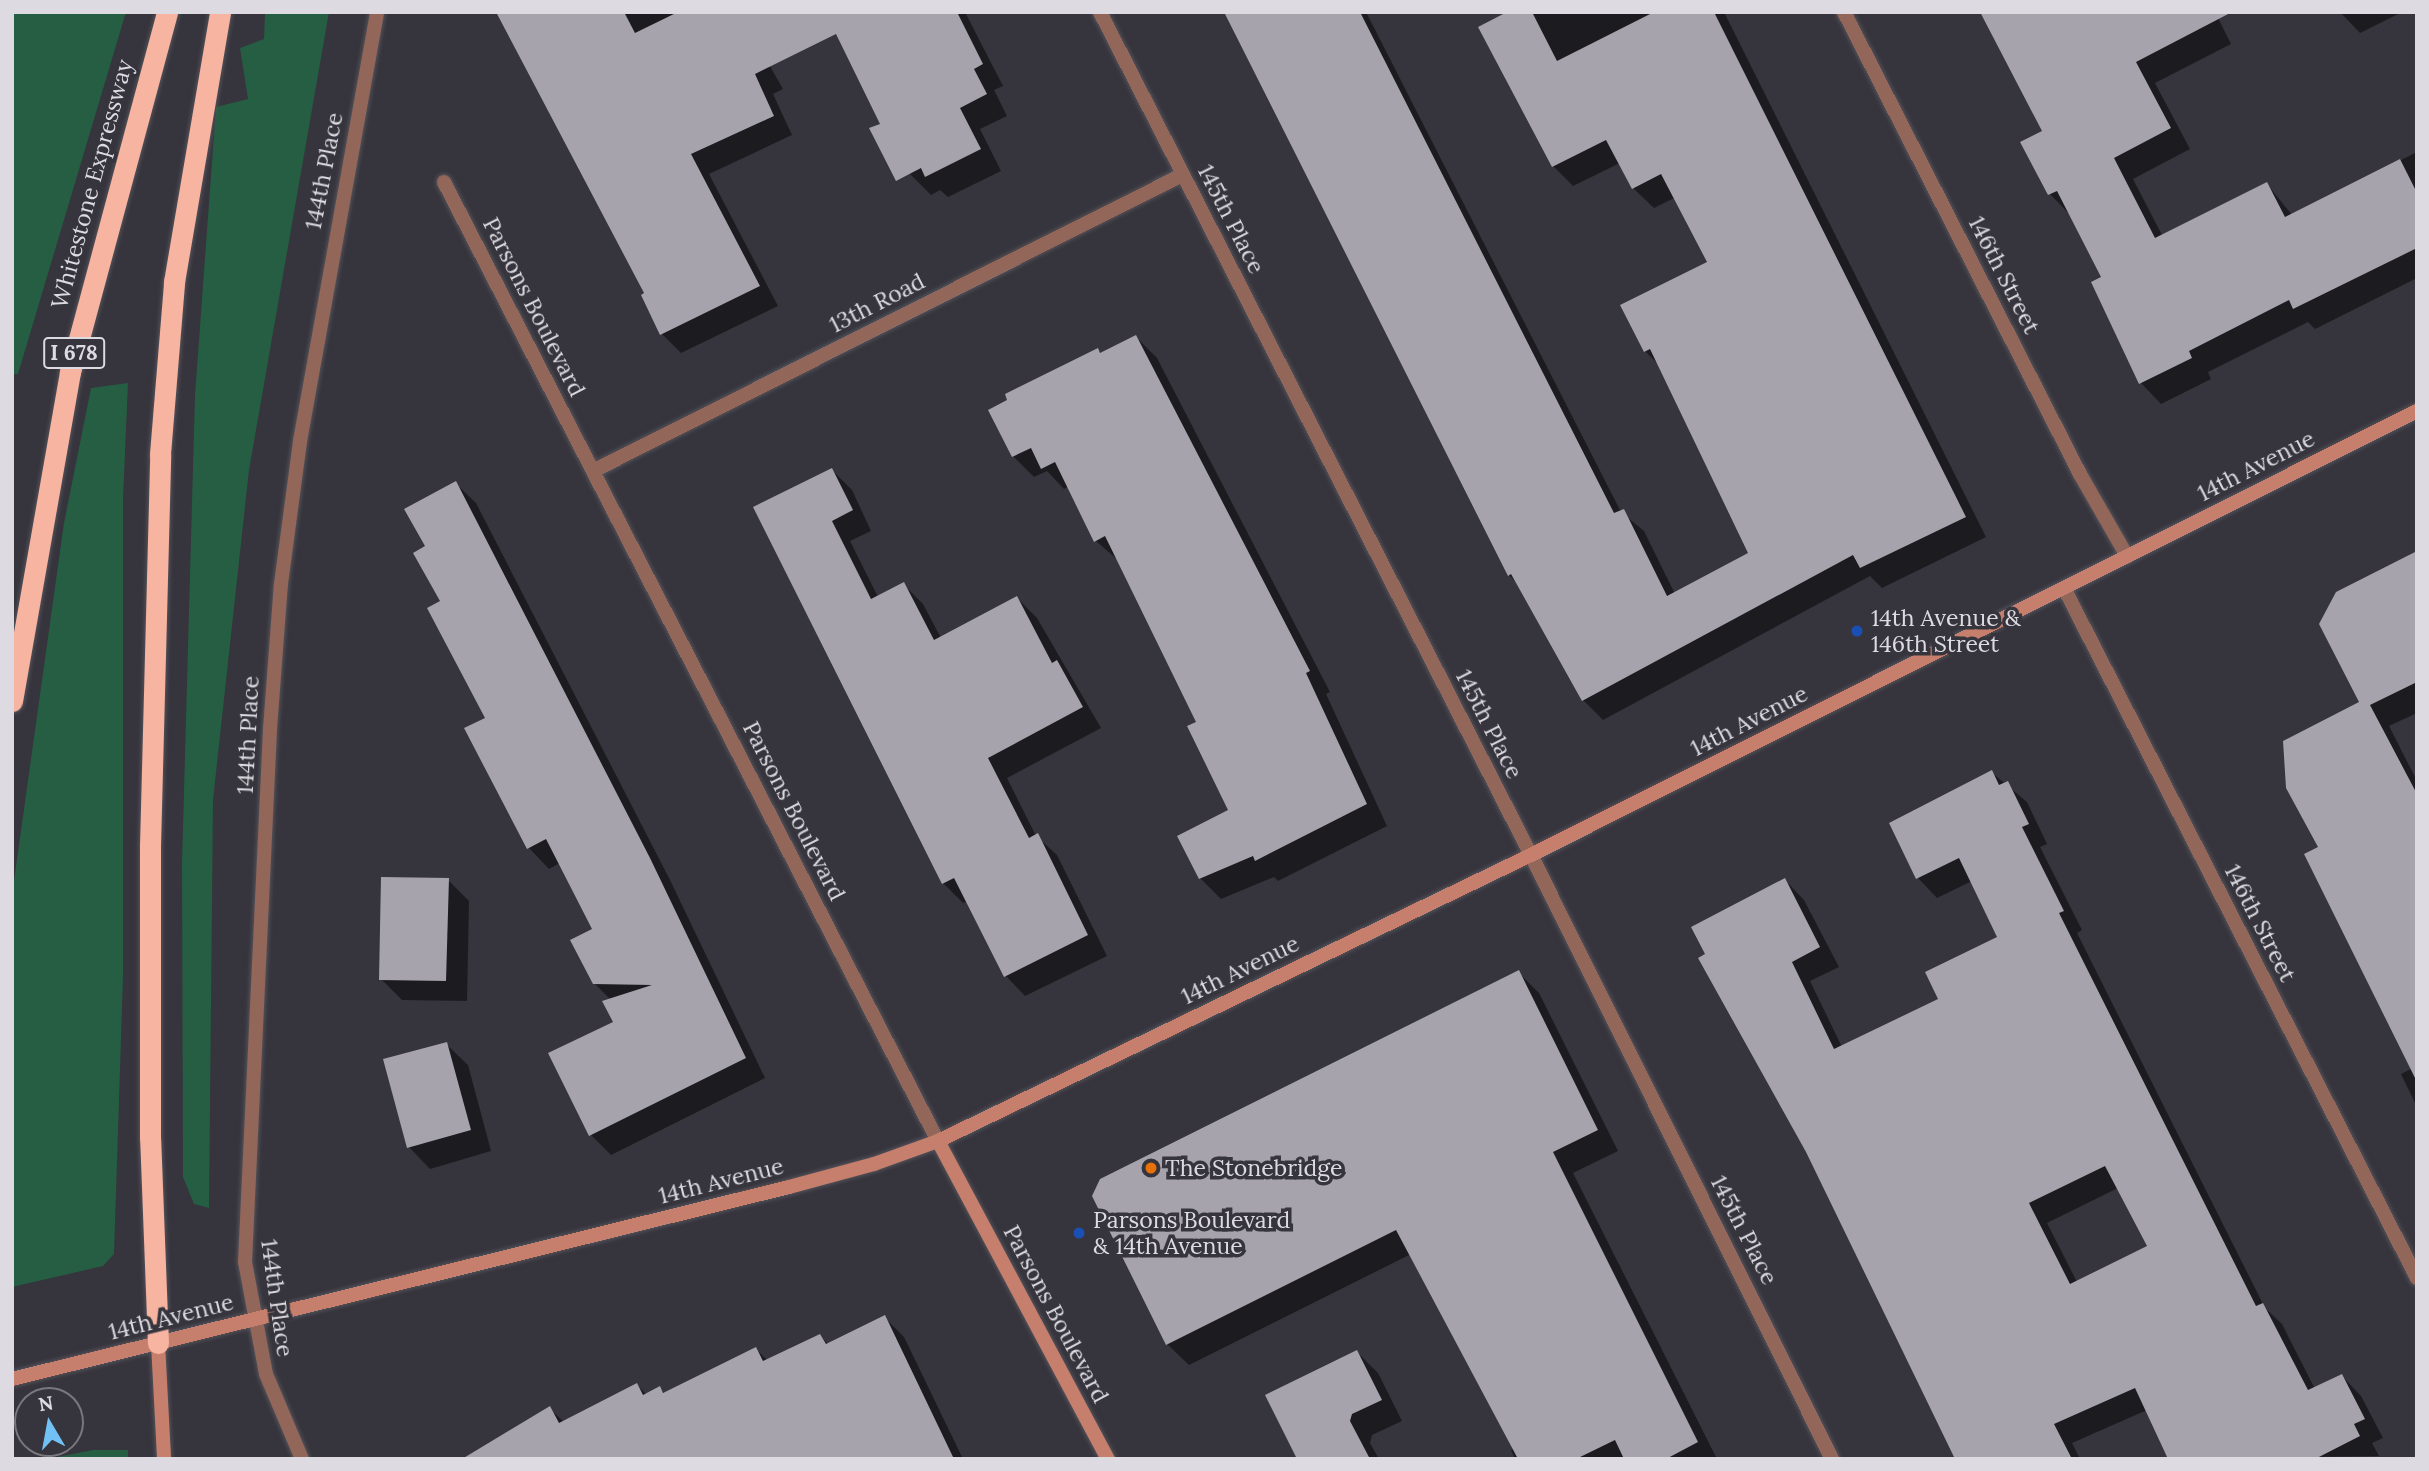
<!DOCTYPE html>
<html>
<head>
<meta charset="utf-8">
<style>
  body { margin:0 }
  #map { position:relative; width:2429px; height:1471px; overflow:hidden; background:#36343c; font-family:Lora,serif }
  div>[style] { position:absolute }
  .green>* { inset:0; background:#255e43 }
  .shadow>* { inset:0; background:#0007 }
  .building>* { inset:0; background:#a6a3ad }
  .roads { filter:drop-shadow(0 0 2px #54525a) drop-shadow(0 0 2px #54525a) }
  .street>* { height:14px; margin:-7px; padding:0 7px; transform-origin:7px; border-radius:7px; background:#926659 }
  .secondary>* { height:14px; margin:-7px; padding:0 7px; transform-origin:7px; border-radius:7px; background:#c67f6c }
  .highway>* { height:21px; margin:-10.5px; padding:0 10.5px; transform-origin:10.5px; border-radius:10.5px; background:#f6b4a1 }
  .dots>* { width:19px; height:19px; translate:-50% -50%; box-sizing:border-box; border:4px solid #36343c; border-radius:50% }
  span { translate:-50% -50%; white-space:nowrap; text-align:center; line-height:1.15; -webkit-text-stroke:7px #36343c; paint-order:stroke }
  .shield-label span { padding:2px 5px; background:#36343c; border:2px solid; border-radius:5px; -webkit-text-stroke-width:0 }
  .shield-label { font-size:21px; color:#dddbe1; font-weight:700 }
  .street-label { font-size:23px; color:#dddbe1 }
  .poi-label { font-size:23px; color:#dddbe1 }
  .left { translate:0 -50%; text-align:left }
  .frame { position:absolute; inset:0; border:14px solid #dddbe1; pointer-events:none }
  .north { position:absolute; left:14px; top:1387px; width:70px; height:70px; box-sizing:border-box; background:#36343c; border:2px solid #79777e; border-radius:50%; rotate:350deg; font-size:19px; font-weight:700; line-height:28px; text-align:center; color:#dddbe1 }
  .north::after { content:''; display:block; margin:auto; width:24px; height:32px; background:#72c1f5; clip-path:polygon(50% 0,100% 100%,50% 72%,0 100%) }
</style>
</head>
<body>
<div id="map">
  <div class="green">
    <i style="clip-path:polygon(12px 12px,126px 12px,18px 374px,12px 374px)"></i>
    <i style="clip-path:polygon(265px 12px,329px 12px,249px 470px,213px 800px,209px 1208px,194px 1204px,183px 1177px,182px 863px,195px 395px,216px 107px,248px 99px,240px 48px,264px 39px)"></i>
    <i style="clip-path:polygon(128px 383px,123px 499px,123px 977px,114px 1254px,103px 1266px,12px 1287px,12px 895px,64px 523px,91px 388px)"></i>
    <i style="clip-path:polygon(93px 1450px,128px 1450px,128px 1459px,47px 1459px)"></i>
  </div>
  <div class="shadow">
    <i style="clip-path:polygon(518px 12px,739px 12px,783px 89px,773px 94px,792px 135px,709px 174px,778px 306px,681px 353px,662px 334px)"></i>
    <i style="clip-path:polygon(829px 12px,965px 12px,1003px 86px,994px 90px,1007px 116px,980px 129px,1001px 171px,948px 197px,940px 190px,931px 195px,910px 174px)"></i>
    <i style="clip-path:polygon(1225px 12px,1366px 12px,1621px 512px,1644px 531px,1675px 594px,1750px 554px,1660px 366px,1645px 351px,1710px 263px,1676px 197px,1654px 208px,1633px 188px,1620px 163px,1573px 186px,1553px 166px,1511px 12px,1724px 12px,1986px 537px,1882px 588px,1870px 576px,1603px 720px,1583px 700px,1520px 586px,1509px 575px)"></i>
    <i style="clip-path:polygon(1980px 12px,2215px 12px,2231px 44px,2155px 83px,2190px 149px,2133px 179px,2163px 237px,2267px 184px,2292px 215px,2417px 152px,2417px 278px,2315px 329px,2308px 322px,2208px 372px,2211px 379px,2161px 404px,2141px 383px,2104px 277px,2070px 215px,2050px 194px,2023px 143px,2044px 132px)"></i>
    <i style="clip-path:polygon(2340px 12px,2402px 12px,2360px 33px)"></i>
    <i style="clip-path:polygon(1136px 337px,1157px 358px,1330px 692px,1326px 694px,1387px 826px,1278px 881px,1274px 877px,1221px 899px,1200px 878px,1231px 811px,1199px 723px,1119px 561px,1096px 541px,1069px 486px,1064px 489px,1047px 471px,1034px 477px,1013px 456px,1097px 350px,1102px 354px)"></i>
    <i style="clip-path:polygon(832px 470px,852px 490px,871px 531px,850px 541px,878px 597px,903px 584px,923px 604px,941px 638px,1017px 598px,1037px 618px,1101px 728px,1007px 778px,1036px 836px,1057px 855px,1107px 956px,1025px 996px,1006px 976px,968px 901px,963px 903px,943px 883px,755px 508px)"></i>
    <i style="clip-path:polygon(455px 483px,476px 503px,670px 880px,765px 1078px,611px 1155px,591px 1135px,615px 1023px,611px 1000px,594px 983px,595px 930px,560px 863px,549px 869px,529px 848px,467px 729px,487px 718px,442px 602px,428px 547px)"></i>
    <i style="clip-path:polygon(2417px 551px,2417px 713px,2389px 726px,2417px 781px,2417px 1107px,2401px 1074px,2411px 1069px,2320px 848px,2361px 703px)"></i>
    <i style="clip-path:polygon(evenodd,1991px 772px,2027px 802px,2047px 844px,2040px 847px,2082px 930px,2077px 933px,2265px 1308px,2282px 1324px,2315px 1389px,2342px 1376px,2361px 1396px,2383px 1438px,2372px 1443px,2379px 1456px,2170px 1459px,2147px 1410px,2072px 1443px,2080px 1459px,1959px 1459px,1807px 1151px,1785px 880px,1804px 900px,1839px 967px,1810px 981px,1842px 1047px,1940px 1000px,2000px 937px,1972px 881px,1937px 898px,1918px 878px,1891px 824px,1991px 772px,2118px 1188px,2149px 1246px,2077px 1282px,2047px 1223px,2118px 1188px)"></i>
    <i style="clip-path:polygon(448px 880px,469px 901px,467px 1001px,402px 1000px,381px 979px)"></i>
    <i style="clip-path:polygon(1518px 972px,1539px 993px,1618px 1151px,1573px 1173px,1717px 1459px,1515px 1459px,1511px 1450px,1515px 1448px,1411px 1254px,1189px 1365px,1167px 1344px)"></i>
    <i style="clip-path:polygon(446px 1044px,468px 1065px,491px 1151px,430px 1169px,409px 1147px)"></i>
    <i style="clip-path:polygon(884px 1317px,904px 1337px,963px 1459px,519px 1459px,549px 1408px,564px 1422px,637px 1385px,647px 1395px,659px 1388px,665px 1394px,756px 1349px,768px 1361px,820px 1336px,828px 1344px)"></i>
    <i style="clip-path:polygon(1357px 1352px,1378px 1373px,1402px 1421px,1372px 1435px,1370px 1443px,1379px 1459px,1299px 1459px)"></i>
  </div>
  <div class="building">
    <i style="clip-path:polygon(496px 12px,624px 12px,635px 33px,678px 12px,957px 12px,983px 64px,974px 69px,987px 94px,960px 108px,981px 149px,925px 177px,921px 168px,896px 181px,869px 128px,880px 124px,836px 34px,755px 74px,774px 116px,691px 154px,760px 286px,660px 335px,641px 295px,644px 293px)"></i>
    <i style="clip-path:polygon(1224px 12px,1360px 12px,1614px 513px,1624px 509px,1667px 596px,1748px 553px,1650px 349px,1644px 352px,1620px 305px,1707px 262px,1661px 174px,1632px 189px,1606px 140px,1552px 167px,1478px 27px,1507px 12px,1532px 12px,1557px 61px,1654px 12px,1714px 12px,1966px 517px,1860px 568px,1853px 555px,1582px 701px,1511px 574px,1508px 576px)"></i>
    <i style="clip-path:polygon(1980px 12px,2232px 12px,2136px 62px,2171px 128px,2114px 158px,2155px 238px,2267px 182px,2285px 217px,2400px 159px,2417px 193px,2417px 248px,2293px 309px,2289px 300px,2189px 351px,2192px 358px,2139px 384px,2091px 282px,2101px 277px,2057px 191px,2048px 195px,2020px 142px,2042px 131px)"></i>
    <i style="clip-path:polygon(1136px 335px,1310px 671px,1306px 673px,1367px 804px,1255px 861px,1253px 856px,1199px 879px,1177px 836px,1228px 810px,1187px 726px,1196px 722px,1105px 536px,1094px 542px,1055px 462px,1041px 469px,1031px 448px,1012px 457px,988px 410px,1007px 400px,1005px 394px,1098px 348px,1100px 353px)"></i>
    <i style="clip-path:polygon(832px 468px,853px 510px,832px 521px,871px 599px,904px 582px,934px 640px,1017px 596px,1052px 663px,1057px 660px,1083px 707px,988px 758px,1029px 838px,1038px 833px,1088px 935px,1004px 977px,954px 878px,942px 884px,753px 507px)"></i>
    <i style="clip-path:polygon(456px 481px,650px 858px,746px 1058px,589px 1136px,548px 1053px,613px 1022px,602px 1001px,652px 985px,593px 984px,570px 940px,592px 929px,546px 839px,527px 849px,464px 728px,485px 718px,427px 608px,440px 601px,413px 553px,425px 546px,404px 509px)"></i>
    <i style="clip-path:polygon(2417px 551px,2417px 682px,2370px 705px,2417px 794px,2417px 1082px,2304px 854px,2318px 847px,2286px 788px,2283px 741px,2359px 702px,2319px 624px,2336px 592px)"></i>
    <i style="clip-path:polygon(evenodd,1992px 770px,1999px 785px,2008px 781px,2029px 824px,2022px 827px,2064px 911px,2059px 913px,2256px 1306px,2263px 1303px,2308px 1390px,2342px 1374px,2365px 1419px,2354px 1424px,2360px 1436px,2315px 1459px,2168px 1459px,2135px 1388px,2054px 1424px,2072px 1459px,1955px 1459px,1806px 1152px,1698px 958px,1705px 954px,1691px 927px,1785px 878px,1820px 947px,1792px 962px,1834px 1049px,1938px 999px,1925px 972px,1997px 937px,1959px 858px,1916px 879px,1889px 823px,1992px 770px,2105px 1166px,2147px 1246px,2070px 1284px,2029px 1203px,2105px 1166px)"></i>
    <i style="clip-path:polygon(381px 877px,449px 878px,446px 981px,379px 980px)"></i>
    <i style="clip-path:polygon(1519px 970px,1598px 1130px,1553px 1152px,1698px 1442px,1666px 1459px,1624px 1459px,1615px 1440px,1576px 1459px,1518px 1459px,1396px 1230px,1166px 1345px,1092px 1196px,1100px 1179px)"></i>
    <i style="clip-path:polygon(447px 1042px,471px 1130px,407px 1148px,383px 1059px)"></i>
    <i style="clip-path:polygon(885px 1315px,954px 1459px,462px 1459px,550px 1406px,559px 1423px,637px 1383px,643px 1395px,660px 1386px,663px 1393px,756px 1347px,763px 1361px,820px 1334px,826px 1344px)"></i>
    <i style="clip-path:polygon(1357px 1350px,1382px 1400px,1352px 1414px,1350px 1421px,1370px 1459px,1297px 1459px,1265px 1395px)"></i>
  </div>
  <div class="roads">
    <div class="street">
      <i style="left:1100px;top:12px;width:947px;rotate:62.92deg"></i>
      <i style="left:1531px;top:855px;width:675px;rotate:63.51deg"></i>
      <i style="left:1844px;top:12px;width:519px;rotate:62.94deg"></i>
      <i style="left:2080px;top:474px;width:95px;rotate:60.2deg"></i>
      <i style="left:444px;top:182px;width:1079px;rotate:62.75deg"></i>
      <i style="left:593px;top:471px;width:659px;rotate:-26.68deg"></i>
      <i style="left:2064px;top:588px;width:775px;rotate:62.91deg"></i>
      <i style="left:302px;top:1459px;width:92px;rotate:-113deg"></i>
      <i style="left:266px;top:1374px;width:114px;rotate:-100.6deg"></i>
      <i style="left:245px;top:1262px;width:534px;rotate:-87.31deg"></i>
      <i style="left:270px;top:729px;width:145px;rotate:-85.7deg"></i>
      <i style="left:281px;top:584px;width:144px;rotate:-82.4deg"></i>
      <i style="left:300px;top:441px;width:436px;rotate:-79.8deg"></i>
    </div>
    <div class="secondary">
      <i style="left:938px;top:1141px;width:361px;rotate:61.9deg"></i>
      <i style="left:158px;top:1343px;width:116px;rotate:87deg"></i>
      <i style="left:12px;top:1379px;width:800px;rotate:-13.88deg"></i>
      <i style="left:789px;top:1187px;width:88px;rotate:-15.1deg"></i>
      <i style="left:874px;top:1164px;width:68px;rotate:-19.8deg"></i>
      <i style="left:938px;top:1141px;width:658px;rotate:-25.75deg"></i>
      <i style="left:1531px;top:855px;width:991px;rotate:-26.62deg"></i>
    </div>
    <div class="highway">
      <i style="left:12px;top:701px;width:334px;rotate:-80deg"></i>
      <i style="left:70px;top:372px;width:373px;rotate:-74.9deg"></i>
      <i style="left:158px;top:1343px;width:205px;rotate:-92.2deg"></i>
      <i style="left:150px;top:1138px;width:292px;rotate:-90deg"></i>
      <i style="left:150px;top:846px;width:392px;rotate:-88.5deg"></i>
      <i style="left:160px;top:454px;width:173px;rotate:-85.3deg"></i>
      <i style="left:174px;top:282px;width:274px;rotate:-80.3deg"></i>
    </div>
  </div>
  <div class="dots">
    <i style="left:1857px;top:631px;background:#1a4fb4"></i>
    <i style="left:1151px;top:1168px;background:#e8710a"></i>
    <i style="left:1079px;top:1233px;background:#1a4fb4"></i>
  </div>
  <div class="shield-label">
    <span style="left:74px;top:353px">I 678</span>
  </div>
  <div class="street-label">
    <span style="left:324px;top:171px;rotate:-79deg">144th Place</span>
    <span style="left:92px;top:184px;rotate:-75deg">Whitestone Expressway</span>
    <span style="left:1231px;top:219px;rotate:63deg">145th Place</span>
    <span style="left:2004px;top:275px;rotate:63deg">146th Street</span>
    <span style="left:877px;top:303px;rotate:-27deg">13th Road</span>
    <span style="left:534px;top:307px;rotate:63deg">Parsons Boulevard</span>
    <span style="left:2256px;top:466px;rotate:-27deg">14th Avenue</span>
    <span style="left:1749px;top:721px;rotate:-27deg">14th Avenue</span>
    <span style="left:1489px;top:724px;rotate:63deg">145th Place</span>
    <span style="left:248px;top:735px;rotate:-87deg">144th Place</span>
    <span style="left:794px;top:811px;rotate:63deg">Parsons Boulevard</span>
    <span style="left:2260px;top:923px;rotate:63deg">146th Street</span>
    <span style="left:1240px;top:970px;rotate:-26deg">14th Avenue</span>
    <span style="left:721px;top:1181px;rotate:-14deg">14th Avenue</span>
    <span style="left:1744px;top:1230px;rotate:63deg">145th Place</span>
    <span style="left:277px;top:1298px;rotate:82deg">144th Place</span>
    <span style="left:1056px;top:1314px;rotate:62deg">Parsons Boulevard</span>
    <span style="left:171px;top:1317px;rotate:-14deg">14th Avenue</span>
  </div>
  <div class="poi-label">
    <span class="left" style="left:1871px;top:631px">14th Avenue &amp;<br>146th Street</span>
    <span class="left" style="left:1165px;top:1168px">The Stonebridge</span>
    <span class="left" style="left:1093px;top:1233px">Parsons Boulevard<br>&amp; 14th Avenue</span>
  </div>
  <div class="frame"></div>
  <div class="north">N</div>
</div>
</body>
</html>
